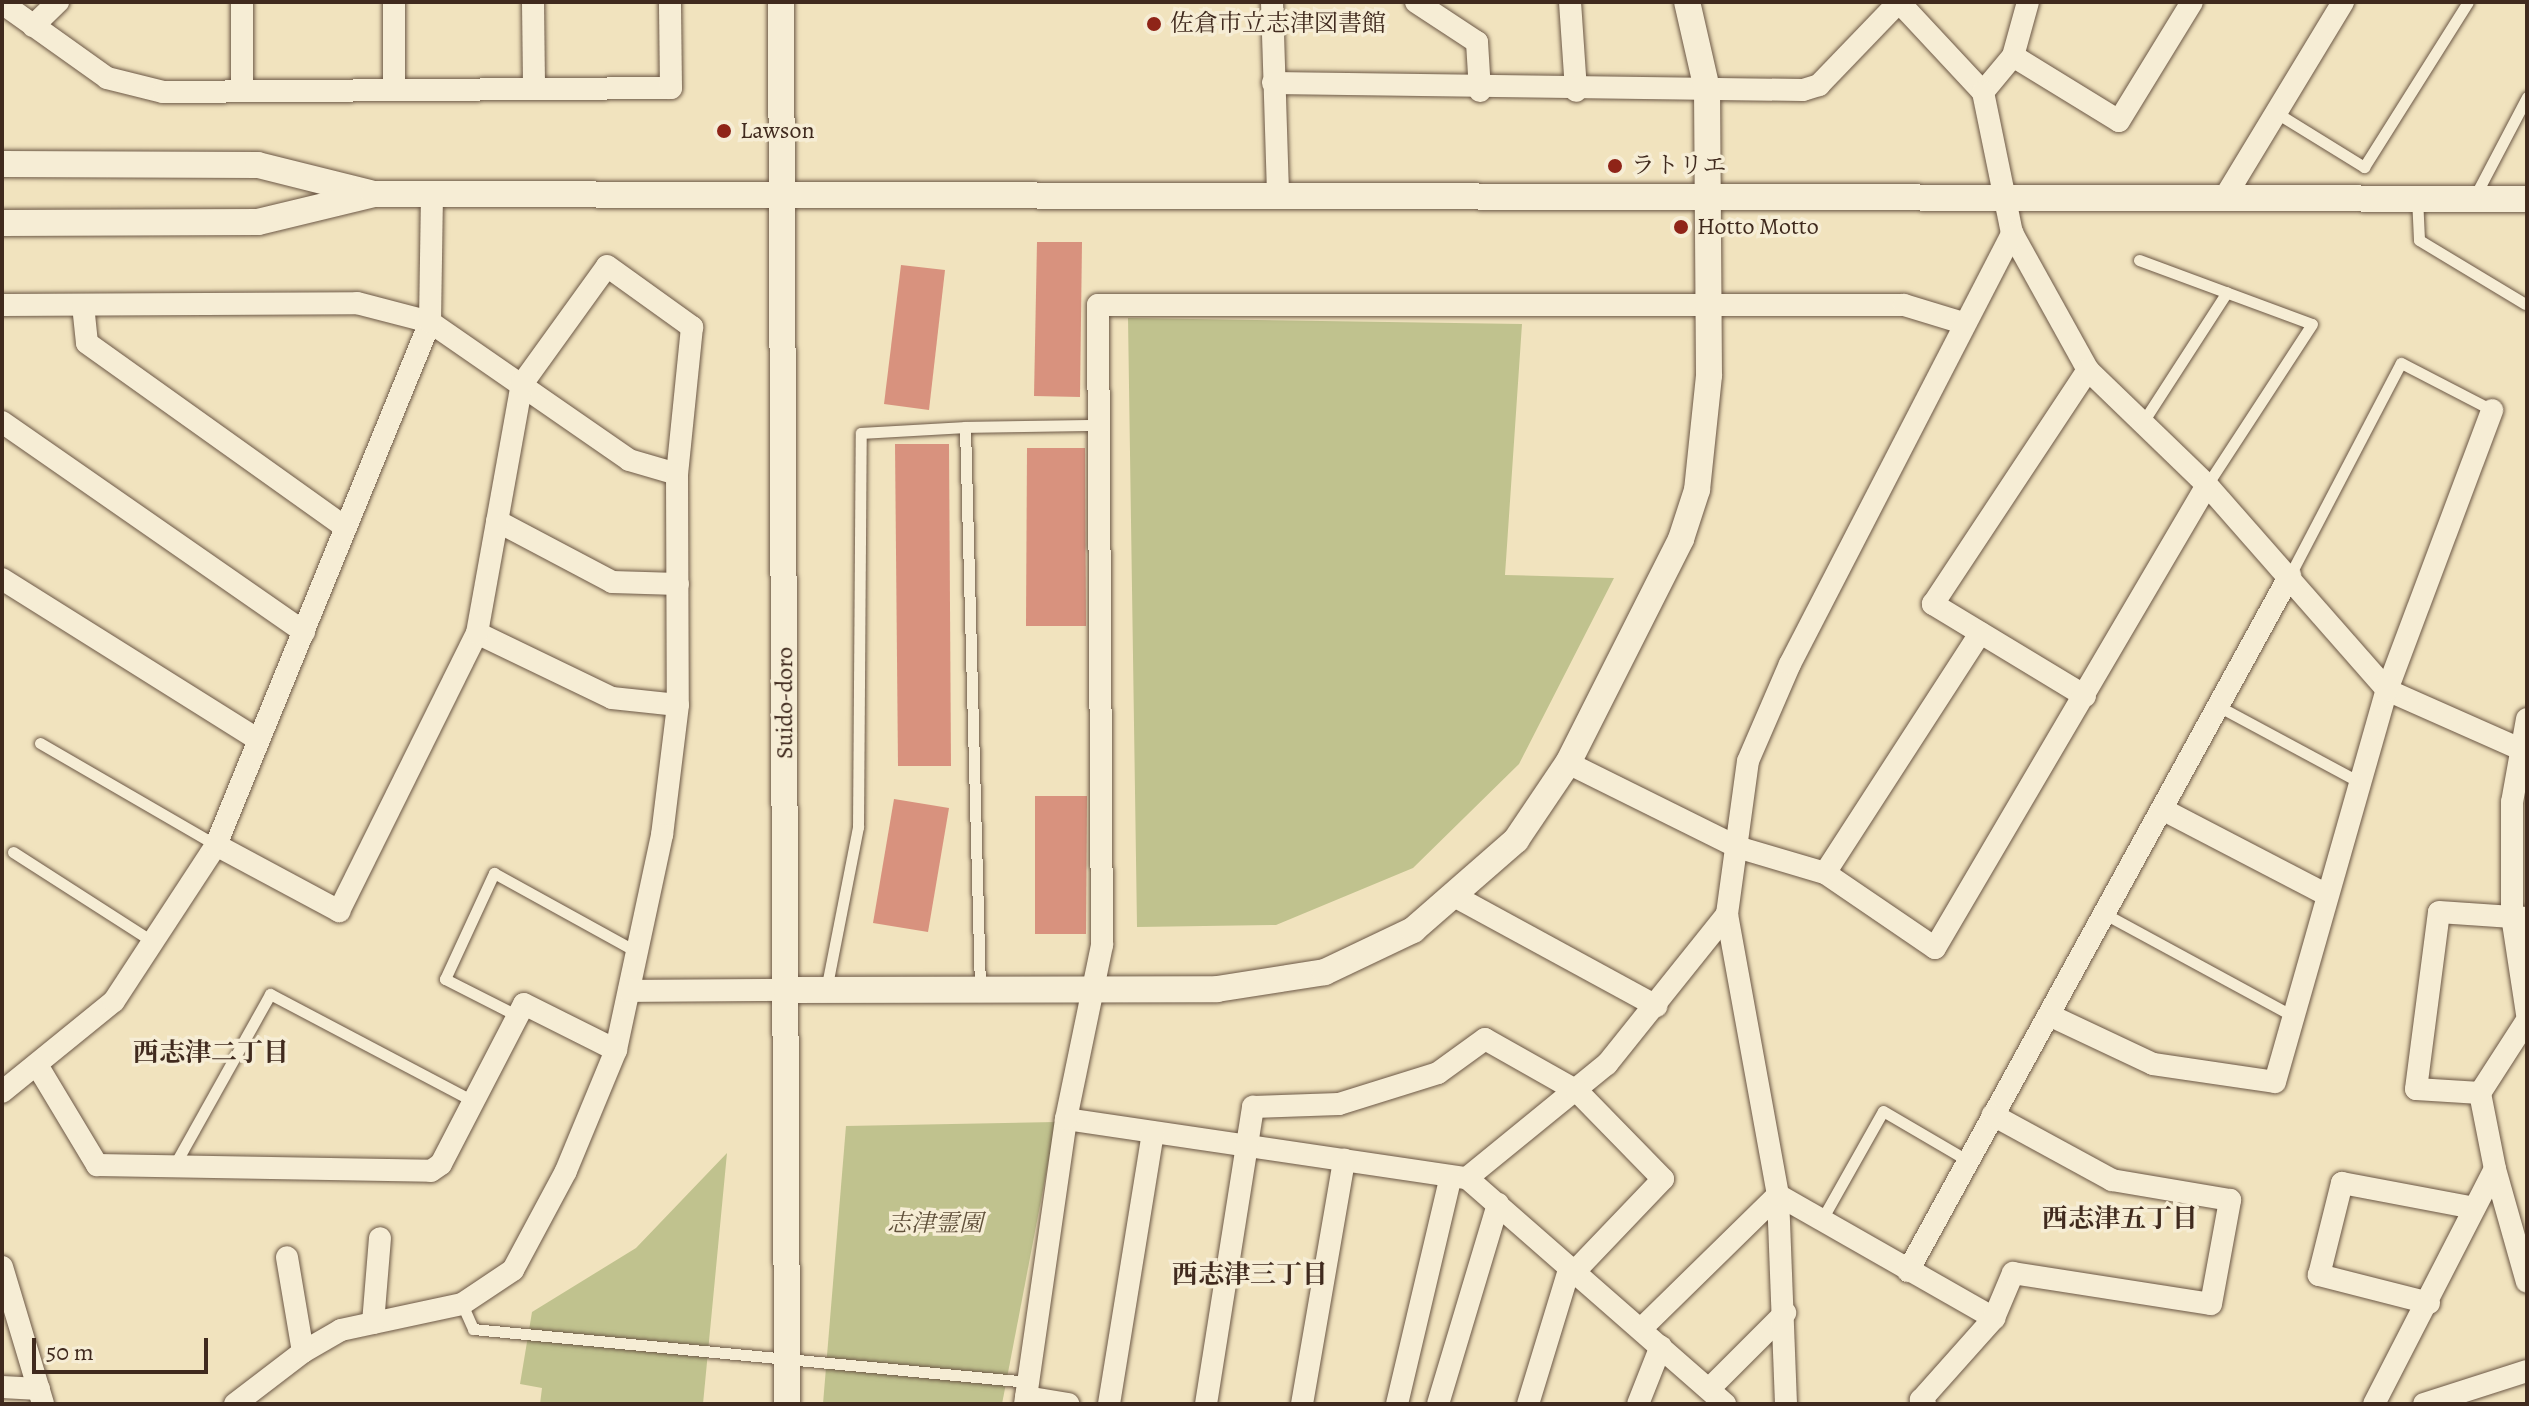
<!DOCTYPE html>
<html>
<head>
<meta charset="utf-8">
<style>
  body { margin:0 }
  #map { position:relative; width:2529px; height:1406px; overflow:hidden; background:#f1e3be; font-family:Alegreya,"Noto Serif JP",serif }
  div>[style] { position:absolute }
  .green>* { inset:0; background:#c0c28e }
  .building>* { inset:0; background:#d8927e }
  .roads { filter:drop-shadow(0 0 2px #6c5846) drop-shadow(0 0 2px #6c5846) }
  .service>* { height:11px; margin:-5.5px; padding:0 5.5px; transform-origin:5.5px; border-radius:5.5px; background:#f6edd5 }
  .minor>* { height:22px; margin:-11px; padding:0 11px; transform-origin:11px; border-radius:11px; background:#f6edd5 }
  .tertiary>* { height:26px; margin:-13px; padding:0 13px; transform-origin:13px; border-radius:13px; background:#f6edd5 }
  .dots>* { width:22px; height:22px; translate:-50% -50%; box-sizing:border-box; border:4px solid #f6edd5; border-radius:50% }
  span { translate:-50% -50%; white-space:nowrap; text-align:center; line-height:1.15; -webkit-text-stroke:7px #f6edd5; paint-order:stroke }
  .poi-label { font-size:24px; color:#402a1e }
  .left { translate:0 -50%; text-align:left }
  .street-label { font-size:24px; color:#402a1e }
  .park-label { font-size:24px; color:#60503a; font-style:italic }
  .neighbourhood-label { font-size:26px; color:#402a1e; font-weight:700 }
  .frame { position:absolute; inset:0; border:4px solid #402a1e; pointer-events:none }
  .scale { position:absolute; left:32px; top:1338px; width:176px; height:36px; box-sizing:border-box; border:4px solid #402a1e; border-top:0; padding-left:10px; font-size:24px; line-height:28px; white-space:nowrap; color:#402a1e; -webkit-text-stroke:6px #f6edd5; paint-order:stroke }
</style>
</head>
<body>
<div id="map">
  <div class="green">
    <i style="clip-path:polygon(1128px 318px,1522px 324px,1505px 575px,1614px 578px,1519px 764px,1413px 868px,1276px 925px,1137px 927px)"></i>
    <i style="clip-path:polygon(1056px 1122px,1002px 1404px,823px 1404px,846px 1126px)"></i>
    <i style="clip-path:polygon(727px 1153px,703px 1404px,540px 1404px,542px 1388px,520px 1384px,532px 1312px,636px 1248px)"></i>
  </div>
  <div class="building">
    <i style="clip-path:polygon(1037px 242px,1082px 242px,1080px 397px,1034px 396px)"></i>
    <i style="clip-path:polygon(901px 265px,945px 270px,929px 410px,884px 404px)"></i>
    <i style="clip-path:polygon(895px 444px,949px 444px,951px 766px,898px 766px)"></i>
    <i style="clip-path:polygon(1027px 448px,1085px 448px,1086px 626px,1026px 626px)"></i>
    <i style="clip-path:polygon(1035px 796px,1087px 796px,1086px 934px,1035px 934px)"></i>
    <i style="clip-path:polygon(894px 799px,949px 808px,928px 932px,873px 923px)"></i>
  </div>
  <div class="roads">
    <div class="service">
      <i style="left:2275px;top:112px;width:105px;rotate:31.7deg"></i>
      <i style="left:2364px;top:167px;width:195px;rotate:-57.8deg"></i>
      <i style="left:2417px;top:197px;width:43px;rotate:87.3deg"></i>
      <i style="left:2419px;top:240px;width:124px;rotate:31.1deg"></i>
      <i style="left:2474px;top:198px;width:114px;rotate:-62.3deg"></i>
      <i style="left:2139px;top:260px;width:184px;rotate:20.3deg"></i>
      <i style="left:2312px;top:324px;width:192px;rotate:123.1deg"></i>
      <i style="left:2141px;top:425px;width:158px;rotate:-57.1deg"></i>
      <i style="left:2290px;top:575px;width:239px;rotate:-62.4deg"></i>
      <i style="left:2401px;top:363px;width:102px;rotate:27.3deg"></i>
      <i style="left:2218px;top:706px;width:160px;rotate:28.3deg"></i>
      <i style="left:40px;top:743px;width:203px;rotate:30.1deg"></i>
      <i style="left:13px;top:852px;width:166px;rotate:32.7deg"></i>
      <i style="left:2105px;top:914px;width:214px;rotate:28.5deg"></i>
      <i style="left:980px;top:989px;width:562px;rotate:-91.53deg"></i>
      <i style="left:965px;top:427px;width:134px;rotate:-0.9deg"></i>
      <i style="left:826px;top:990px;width:166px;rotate:-78.9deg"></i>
      <i style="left:858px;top:827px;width:394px;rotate:-89.6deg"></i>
      <i style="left:861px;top:433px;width:104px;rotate:-3.3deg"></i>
      <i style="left:518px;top:1016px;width:82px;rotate:-153.1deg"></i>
      <i style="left:445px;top:979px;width:117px;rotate:-65.2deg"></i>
      <i style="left:494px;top:873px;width:163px;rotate:28.9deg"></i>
      <i style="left:174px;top:1166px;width:197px;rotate:-60.8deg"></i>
      <i style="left:270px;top:994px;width:229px;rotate:27.8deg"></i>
      <i style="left:1821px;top:1221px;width:126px;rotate:-60.6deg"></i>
      <i style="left:1883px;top:1111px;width:97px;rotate:30.3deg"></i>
      <i style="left:462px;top:1304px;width:27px;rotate:66deg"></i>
      <i style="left:473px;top:1329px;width:558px;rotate:5.45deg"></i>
    </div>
    <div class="minor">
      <i style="left:242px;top:2px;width:88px;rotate:90deg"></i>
      <i style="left:533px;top:2px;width:86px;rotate:89.3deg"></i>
      <i style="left:1272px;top:2px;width:192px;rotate:88.2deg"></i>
      <i style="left:1416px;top:2px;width:73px;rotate:33.3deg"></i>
      <i style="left:1477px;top:42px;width:49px;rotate:86.5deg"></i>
      <i style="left:1570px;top:2px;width:89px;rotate:86.1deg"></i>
      <i style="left:1899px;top:2px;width:123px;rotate:47deg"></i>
      <i style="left:2028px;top:2px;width:56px;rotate:105.5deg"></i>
      <i style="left:2013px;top:56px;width:47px;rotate:129.8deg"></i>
      <i style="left:1983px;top:92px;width:144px;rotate:78.4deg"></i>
      <i style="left:2012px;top:233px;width:157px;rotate:61deg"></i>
      <i style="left:2088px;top:370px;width:165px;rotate:44deg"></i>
      <i style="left:2207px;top:485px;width:273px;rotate:48.7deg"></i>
      <i style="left:2387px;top:690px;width:153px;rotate:23.9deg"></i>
      <i style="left:2px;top:3px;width:129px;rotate:35.5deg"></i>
      <i style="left:107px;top:78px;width:58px;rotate:14deg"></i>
      <i style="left:163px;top:92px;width:508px;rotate:-0.45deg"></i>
      <i style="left:671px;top:88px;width:86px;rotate:-90.7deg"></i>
      <i style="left:33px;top:26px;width:35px;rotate:-44deg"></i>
      <i style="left:2013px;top:56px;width:124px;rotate:31.5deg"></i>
      <i style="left:2119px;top:121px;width:140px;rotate:-58.5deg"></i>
      <i style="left:1273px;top:83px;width:530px;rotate:0.76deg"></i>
      <i style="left:1803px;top:90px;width:17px;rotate:-17deg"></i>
      <i style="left:1819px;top:85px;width:115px;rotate:-46.1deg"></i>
      <i style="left:394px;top:87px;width:85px;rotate:-90deg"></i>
      <i style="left:2225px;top:197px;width:228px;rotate:-58.8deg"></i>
      <i style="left:2px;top:305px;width:355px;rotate:-0.3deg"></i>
      <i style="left:357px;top:303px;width:75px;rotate:14.6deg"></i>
      <i style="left:430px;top:322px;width:242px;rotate:34.7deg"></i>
      <i style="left:629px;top:460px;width:50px;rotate:16.3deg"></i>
      <i style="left:83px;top:305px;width:38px;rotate:84deg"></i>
      <i style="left:87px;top:343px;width:317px;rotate:35.5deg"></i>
      <i style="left:2px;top:422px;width:368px;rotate:34.8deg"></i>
      <i style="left:497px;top:521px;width:130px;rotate:27.9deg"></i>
      <i style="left:612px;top:582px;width:66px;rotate:1.7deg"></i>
      <i style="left:2px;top:579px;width:303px;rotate:32.1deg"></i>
      <i style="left:477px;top:633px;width:150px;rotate:25.7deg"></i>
      <i style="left:612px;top:698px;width:66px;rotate:6.1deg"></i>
      <i style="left:2085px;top:696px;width:178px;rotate:-148.8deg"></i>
      <i style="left:1933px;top:604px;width:281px;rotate:-56.5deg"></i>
      <i style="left:2527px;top:719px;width:84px;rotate:100.2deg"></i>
      <i style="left:2512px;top:802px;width:114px;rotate:90deg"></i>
      <i style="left:2512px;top:916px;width:99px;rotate:81.3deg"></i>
      <i style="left:1568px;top:763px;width:189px;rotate:26.4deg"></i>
      <i style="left:1737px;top:847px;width:92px;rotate:16.5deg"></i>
      <i style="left:1825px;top:873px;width:133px;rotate:34.3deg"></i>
      <i style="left:1935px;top:948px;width:537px;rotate:-59.57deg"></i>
      <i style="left:2162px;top:809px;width:186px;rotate:27.5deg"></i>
      <i style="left:216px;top:845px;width:140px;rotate:28.2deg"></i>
      <i style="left:339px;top:911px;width:310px;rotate:-63.6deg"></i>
      <i style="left:477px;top:633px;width:253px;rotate:-79.8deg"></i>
      <i style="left:522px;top:384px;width:145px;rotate:-54.2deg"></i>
      <i style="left:607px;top:266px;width:105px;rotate:35.7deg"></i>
      <i style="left:692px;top:327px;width:148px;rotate:95.8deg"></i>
      <i style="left:677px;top:474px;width:231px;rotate:89.8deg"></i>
      <i style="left:678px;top:705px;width:131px;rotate:97deg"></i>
      <i style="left:662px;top:835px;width:220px;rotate:102.1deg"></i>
      <i style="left:616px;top:1050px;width:131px;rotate:112.5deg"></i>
      <i style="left:566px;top:1171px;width:112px;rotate:118.2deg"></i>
      <i style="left:513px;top:1270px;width:61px;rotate:146.3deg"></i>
      <i style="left:462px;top:1304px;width:124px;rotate:167.9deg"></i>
      <i style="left:341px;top:1330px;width:44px;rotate:149.9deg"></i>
      <i style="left:1825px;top:873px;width:286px;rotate:-57.1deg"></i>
      <i style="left:1458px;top:898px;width:226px;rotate:28.6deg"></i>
      <i style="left:629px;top:991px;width:158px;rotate:-0.4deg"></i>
      <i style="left:2049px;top:1015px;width:115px;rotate:25.2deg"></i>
      <i style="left:2153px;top:1064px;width:123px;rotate:8.4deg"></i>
      <i style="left:2275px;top:1082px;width:408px;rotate:-74.1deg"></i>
      <i style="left:2387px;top:690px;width:299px;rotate:-69.4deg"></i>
      <i style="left:37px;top:1065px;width:117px;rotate:59deg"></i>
      <i style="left:97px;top:1165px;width:334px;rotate:1deg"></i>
      <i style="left:431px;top:1171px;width:12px;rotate:-35deg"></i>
      <i style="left:441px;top:1164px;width:180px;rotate:-62.6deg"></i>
      <i style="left:524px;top:1004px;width:103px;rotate:26.6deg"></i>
      <i style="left:2px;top:1092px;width:144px;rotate:-39.1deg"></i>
      <i style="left:114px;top:1001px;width:186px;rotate:-56.8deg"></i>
      <i style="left:216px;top:845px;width:565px;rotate:-67.75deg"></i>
      <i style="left:430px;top:322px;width:129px;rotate:-89.1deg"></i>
      <i style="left:2480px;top:1093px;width:64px;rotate:-176.4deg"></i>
      <i style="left:2416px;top:1089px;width:178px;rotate:-82.6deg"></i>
      <i style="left:2439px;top:912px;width:88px;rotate:3.9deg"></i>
      <i style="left:1066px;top:1119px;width:405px;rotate:8.4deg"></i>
      <i style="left:1467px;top:1178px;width:181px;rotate:-39.2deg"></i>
      <i style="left:1607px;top:1064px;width:192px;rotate:-51.3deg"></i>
      <i style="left:2495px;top:1169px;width:117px;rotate:74.2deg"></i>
      <i style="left:1467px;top:1178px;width:343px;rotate:41.2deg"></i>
      <i style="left:2px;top:1267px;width:143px;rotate:73.3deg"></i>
      <i style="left:1908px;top:1271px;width:794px;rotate:-61.24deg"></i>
      <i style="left:2429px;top:1303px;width:114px;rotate:-165.7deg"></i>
      <i style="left:2319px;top:1275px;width:95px;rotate:-76deg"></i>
      <i style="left:2342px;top:1183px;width:134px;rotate:10.7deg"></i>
      <i style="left:373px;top:1323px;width:85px;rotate:-85.3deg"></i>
      <i style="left:1643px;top:1327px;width:189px;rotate:-44.4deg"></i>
      <i style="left:1778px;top:1195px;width:249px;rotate:29.7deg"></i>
      <i style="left:2px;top:1387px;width:37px;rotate:3deg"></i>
      <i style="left:1711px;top:1387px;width:105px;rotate:-45deg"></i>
      <i style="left:1026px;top:1397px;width:43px;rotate:9.5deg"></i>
      <i style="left:235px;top:1404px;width:86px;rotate:-37.4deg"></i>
      <i style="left:303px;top:1352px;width:96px;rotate:-99.6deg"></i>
      <i style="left:1025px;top:1404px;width:288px;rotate:-81.8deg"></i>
      <i style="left:1066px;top:1119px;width:178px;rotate:-78.3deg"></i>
      <i style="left:1102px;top:945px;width:640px;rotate:-90.36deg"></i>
      <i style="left:1098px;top:305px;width:806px"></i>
      <i style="left:1904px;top:305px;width:62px;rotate:17deg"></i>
      <i style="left:1109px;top:1404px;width:275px;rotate:-80.8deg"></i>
      <i style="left:1206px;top:1404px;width:301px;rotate:-81deg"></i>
      <i style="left:1253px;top:1107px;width:86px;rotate:-2deg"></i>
      <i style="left:1339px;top:1104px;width:104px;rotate:-17.4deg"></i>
      <i style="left:1438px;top:1073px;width:58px;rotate:-35.9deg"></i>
      <i style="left:1485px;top:1039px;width:106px;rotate:29.5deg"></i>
      <i style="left:1577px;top:1091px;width:123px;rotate:45.7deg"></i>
      <i style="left:1663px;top:1179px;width:127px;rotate:133.7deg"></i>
      <i style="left:1302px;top:1404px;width:248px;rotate:-80.2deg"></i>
      <i style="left:1397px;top:1404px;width:230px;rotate:-76.7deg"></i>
      <i style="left:1438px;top:1404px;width:209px;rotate:-73.3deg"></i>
      <i style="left:1528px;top:1404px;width:143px;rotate:-73deg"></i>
      <i style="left:1638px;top:1404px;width:62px;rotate:-68.4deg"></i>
      <i style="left:1786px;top:1404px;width:209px;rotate:-92.2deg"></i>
      <i style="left:1778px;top:1195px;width:286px;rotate:-100.3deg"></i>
      <i style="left:1727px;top:914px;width:154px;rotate:-82.2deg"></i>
      <i style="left:1748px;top:761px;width:106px;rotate:-66.6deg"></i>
      <i style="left:1790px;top:664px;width:485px;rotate:-62.7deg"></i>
      <i style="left:1925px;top:1404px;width:6px;rotate:-135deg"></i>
      <i style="left:1921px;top:1400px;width:110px;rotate:-48.3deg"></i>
      <i style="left:1994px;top:1318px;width:49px;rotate:-67.1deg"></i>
      <i style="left:2013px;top:1273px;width:200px;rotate:8.9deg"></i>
      <i style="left:2211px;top:1304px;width:106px;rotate:-79.6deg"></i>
      <i style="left:2230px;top:1200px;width:120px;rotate:-170.4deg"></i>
      <i style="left:2112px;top:1180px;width:136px;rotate:-151.4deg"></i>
      <i style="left:2374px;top:1404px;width:264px;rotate:-62.8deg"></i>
      <i style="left:2495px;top:1169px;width:77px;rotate:-101.2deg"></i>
      <i style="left:2480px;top:1093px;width:87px;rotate:-57.2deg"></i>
      <i style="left:2424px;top:1404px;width:108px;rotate:-17.8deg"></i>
    </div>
    <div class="tertiary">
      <i style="left:781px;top:2px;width:1402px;rotate:89.75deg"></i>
      <i style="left:2px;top:164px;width:256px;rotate:0.2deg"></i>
      <i style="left:258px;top:165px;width:115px;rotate:14deg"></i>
      <i style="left:2px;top:223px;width:256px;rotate:-0.2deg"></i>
      <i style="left:258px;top:222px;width:119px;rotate:-13.6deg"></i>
      <i style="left:374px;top:194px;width:2153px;rotate:0.13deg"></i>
      <i style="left:787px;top:990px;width:430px;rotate:-0.1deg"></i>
      <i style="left:1217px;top:989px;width:109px;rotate:-8.9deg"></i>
      <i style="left:1325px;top:972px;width:98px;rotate:-25.5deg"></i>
      <i style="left:1413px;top:930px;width:137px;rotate:-41.1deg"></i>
      <i style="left:1516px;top:840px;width:93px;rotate:-56deg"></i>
      <i style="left:1568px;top:763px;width:251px;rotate:-63.2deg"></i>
      <i style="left:1681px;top:539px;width:52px;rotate:-71.9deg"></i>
      <i style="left:1697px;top:490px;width:116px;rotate:-84deg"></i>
      <i style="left:1709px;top:375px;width:286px;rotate:-90.4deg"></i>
      <i style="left:1707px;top:89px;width:89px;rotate:-102.9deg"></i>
    </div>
  </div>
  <div class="dots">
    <i style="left:1154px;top:24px;background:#8f2418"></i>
    <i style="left:724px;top:131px;background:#8f2418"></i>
    <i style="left:1615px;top:166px;background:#8f2418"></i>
    <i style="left:1681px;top:227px;background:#8f2418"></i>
  </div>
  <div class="poi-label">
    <span class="left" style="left:1170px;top:24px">佐倉市立志津図書館</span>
    <span class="left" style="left:740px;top:131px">Lawson</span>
    <span class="left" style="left:1631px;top:166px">ラトリエ</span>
    <span class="left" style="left:1697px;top:227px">Hotto Motto</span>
  </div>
  <div class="street-label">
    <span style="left:785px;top:703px;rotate:-90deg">Suido-doro</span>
  </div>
  <div class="park-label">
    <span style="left:935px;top:1224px">志津霊園</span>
  </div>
  <div class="neighbourhood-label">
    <span style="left:211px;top:1053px">西志津二丁目</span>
    <span style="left:2120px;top:1219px">西志津五丁目</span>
    <span style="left:1250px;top:1275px">西志津三丁目</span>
  </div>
  <div class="frame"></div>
  <div class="scale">50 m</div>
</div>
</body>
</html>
